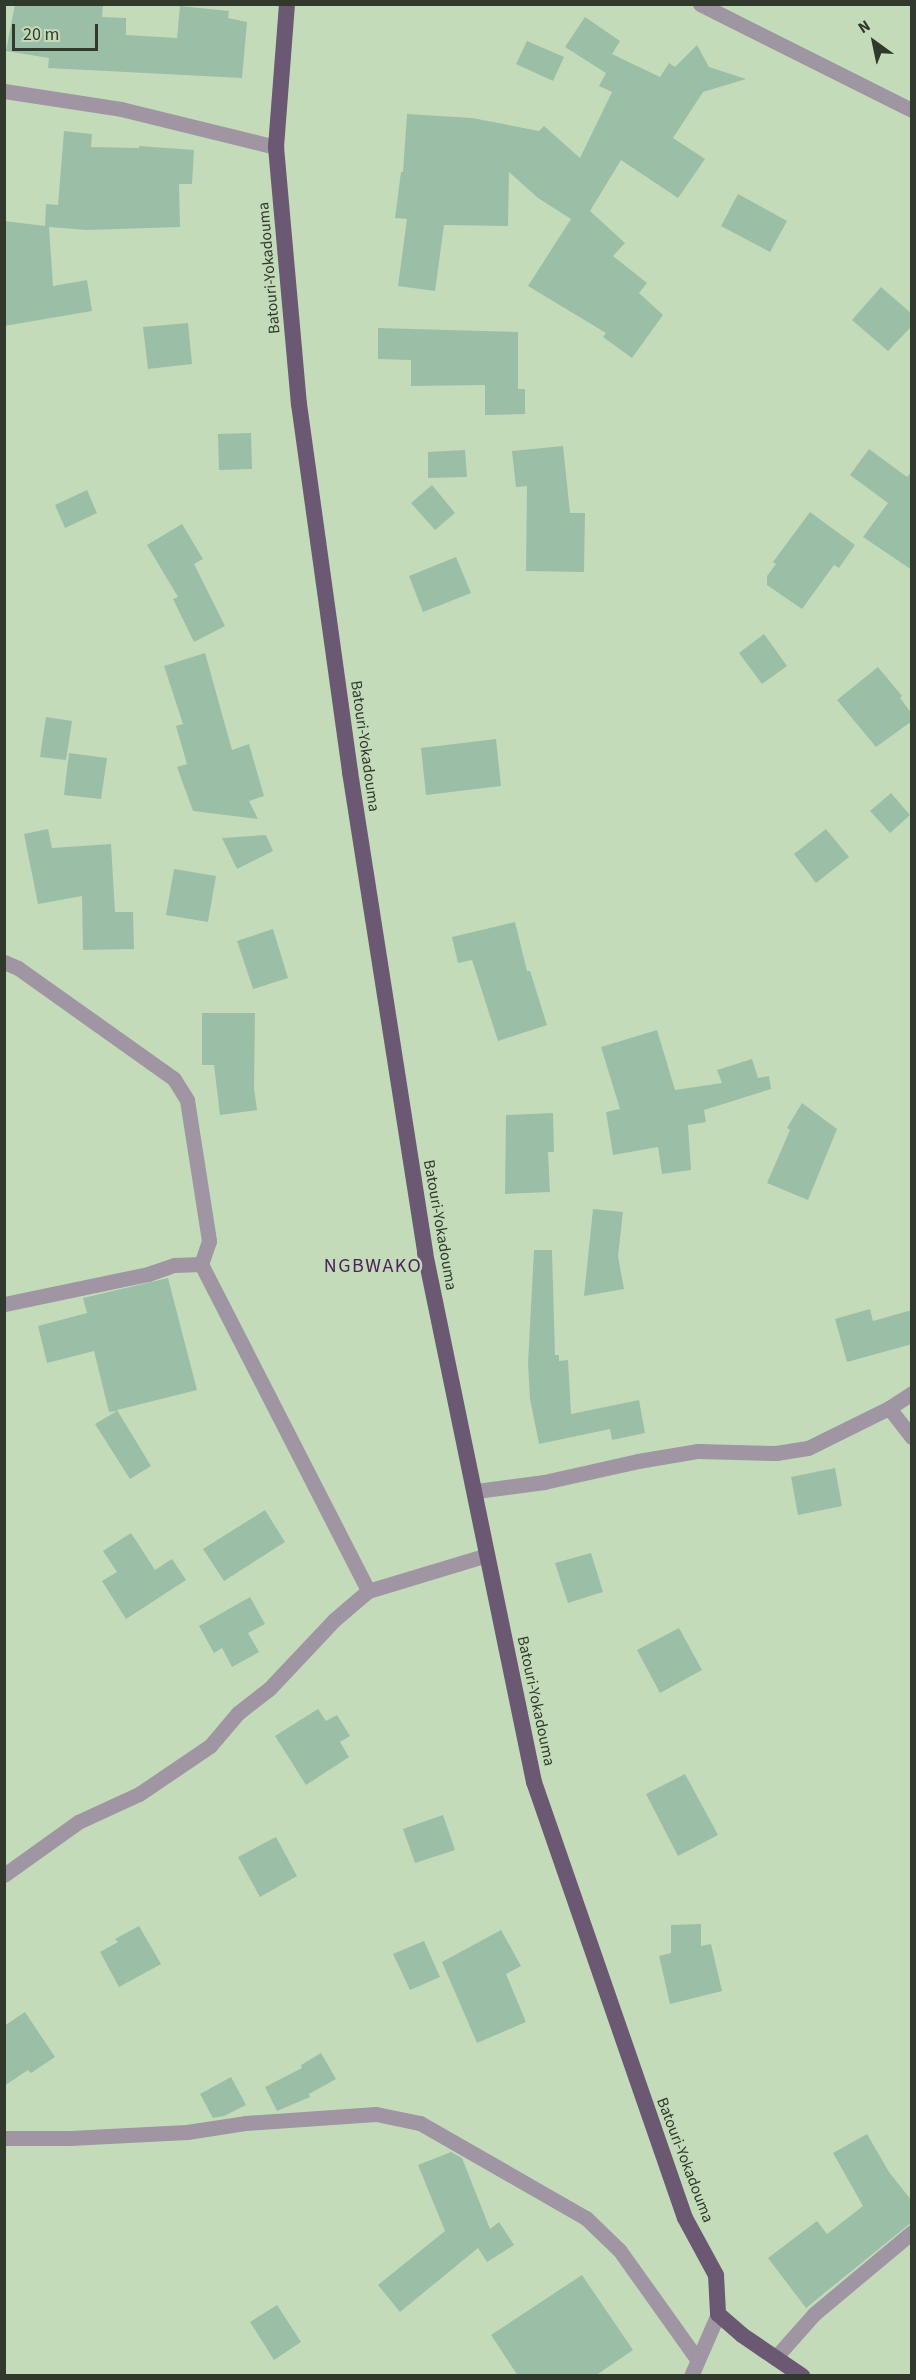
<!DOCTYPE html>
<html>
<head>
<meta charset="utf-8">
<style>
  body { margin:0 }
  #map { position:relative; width:916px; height:2380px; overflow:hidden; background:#c4dbba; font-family:"Source Sans 3",sans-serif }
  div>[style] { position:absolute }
  .building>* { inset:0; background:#9bbea7 }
  .minor>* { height:15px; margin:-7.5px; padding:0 7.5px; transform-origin:7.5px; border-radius:7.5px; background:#9f95a3 }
  .trunk>* { height:16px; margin:-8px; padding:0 8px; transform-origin:8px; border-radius:8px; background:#6b5872 }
  span { translate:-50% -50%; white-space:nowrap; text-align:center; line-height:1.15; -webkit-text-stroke:5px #c4dbba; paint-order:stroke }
  .street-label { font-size:16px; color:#30392c }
  .quarter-label { font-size:20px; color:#4b245a; letter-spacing:1.5px }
  .frame { position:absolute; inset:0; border:6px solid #30392c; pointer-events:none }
  .north { position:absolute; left:844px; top:12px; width:60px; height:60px; -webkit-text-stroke:4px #c4dbba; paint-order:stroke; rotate:327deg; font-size:16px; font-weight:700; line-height:24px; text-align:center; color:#30392c }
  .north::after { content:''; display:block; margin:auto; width:21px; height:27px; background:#30392c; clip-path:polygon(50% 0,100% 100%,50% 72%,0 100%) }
  .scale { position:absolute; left:12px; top:24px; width:86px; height:27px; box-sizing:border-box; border:3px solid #30392c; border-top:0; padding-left:8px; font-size:18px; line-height:21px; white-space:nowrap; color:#30392c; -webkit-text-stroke:4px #c4dbba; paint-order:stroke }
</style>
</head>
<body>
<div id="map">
  <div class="building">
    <i style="clip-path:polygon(15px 4px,103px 4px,102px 17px,126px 18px,126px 35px,177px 38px,180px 6px,229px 11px,228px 18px,247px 22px,242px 78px,48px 68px,49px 58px,6px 51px)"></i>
    <i style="clip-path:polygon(585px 17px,620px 41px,612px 54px,660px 77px,669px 63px,675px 67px,697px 45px,709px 67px,746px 79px,703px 92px,673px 138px,705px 159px,678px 198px,621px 160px,590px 211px,625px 243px,613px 256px,647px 283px,639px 293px,663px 315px,632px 358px,603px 337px,606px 333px,528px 286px,571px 219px,538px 198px,509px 172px,508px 226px,444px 225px,435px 291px,398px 286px,407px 219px,395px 218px,401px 172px,403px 172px,407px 114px,472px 118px,539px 131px,544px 126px,580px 158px,612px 92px,599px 86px,606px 73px,565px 47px)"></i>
    <i style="clip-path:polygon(527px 41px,564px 57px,553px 81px,516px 64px)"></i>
    <i style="clip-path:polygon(64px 131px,92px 134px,91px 147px,139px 148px,139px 146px,194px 150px,192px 184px,179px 184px,180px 227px,87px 230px,49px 227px,53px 286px,87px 280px,92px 311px,4px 326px,4px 221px,45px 226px,46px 204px,58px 205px)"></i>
    <i style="clip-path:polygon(738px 194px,787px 221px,770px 252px,721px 226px)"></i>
    <i style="clip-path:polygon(881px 287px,912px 314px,912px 326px,888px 351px,852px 320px)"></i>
    <i style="clip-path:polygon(188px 323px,192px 364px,148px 369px,143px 327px)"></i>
    <i style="clip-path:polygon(378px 328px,518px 332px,518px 389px,525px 389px,525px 414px,485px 415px,485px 385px,411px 386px,411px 360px,378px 359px)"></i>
    <i style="clip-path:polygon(251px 433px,252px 469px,219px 470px,218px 434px)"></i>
    <i style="clip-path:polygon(563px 446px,570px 513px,585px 513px,584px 572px,526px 571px,527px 486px,516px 487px,512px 451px)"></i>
    <i style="clip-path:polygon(869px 449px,907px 477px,912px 471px,912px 570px,863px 537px,888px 503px,850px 475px)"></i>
    <i style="clip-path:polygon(465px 450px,467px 477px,428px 478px,428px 452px)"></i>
    <i style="clip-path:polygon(432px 485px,455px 513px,435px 530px,411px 503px)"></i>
    <i style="clip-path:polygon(87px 490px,97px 513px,65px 528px,55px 505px)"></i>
    <i style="clip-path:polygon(810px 512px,855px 545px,839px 568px,834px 565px,802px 609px,767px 585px,767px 576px,776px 564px,773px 562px)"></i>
    <i style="clip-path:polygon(182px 524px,203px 559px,194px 564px,225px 626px,194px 642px,173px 599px,178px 597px,147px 545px)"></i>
    <i style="clip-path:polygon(456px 557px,471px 593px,423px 612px,409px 576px)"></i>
    <i style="clip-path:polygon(764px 634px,787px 666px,762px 684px,739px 653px)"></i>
    <i style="clip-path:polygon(205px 653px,232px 750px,249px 744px,264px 796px,249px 801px,258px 819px,193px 811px,177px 767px,187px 764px,176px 726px,183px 724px,164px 666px)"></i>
    <i style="clip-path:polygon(878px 667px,902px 696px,900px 698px,912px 714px,912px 721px,876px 747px,837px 700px)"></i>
    <i style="clip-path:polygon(46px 717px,72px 721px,66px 760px,40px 757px)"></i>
    <i style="clip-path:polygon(496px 739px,501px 786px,426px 795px,421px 748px)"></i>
    <i style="clip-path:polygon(69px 753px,107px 758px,101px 799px,64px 795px)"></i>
    <i style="clip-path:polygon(891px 793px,910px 815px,890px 833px,870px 811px)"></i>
    <i style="clip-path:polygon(48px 829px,52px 848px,111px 844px,115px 912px,133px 912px,134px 949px,83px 950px,82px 896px,38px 904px,24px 834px)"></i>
    <i style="clip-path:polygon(826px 829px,849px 857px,816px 883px,794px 854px)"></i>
    <i style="clip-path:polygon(266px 835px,273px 851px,237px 869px,222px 838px)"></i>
    <i style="clip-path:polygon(174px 869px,216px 876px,208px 922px,166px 915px)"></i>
    <i style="clip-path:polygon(515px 922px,527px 971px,530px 971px,547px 1025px,498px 1041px,472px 960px,458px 963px,452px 937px)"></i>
    <i style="clip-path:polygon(273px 929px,288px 978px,253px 989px,237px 941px)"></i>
    <i style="clip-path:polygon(202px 1013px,255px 1013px,254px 1088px,257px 1110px,220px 1115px,214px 1065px,202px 1065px)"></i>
    <i style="clip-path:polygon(657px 1030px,675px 1090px,722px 1083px,717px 1070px,752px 1059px,758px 1078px,769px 1076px,771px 1089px,704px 1110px,706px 1122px,688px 1125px,691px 1170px,662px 1174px,658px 1147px,613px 1155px,606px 1112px,620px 1109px,601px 1047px)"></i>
    <i style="clip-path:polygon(802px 1103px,837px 1129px,808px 1200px,767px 1183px,790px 1130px,787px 1128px)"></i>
    <i style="clip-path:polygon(553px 1113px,554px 1152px,548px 1152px,550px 1192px,505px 1194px,506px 1115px)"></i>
    <i style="clip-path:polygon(593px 1209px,623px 1212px,618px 1256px,624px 1289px,584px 1296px)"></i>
    <i style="clip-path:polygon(534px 1250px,552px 1250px,555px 1355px,559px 1355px,559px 1361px,568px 1360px,571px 1414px,639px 1400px,645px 1433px,612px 1440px,610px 1429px,539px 1444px,530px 1399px,528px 1363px)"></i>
    <i style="clip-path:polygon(168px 1278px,197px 1390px,117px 1410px,151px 1466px,130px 1479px,95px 1424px,117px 1411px,109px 1412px,94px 1351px,47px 1363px,38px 1326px,87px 1313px,83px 1298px)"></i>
    <i style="clip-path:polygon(870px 1309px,873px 1321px,912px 1310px,912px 1344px,847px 1362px,835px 1319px)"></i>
    <i style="clip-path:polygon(835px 1468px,842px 1506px,798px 1515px,791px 1477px)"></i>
    <i style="clip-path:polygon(265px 1510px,285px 1542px,224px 1581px,203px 1549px)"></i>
    <i style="clip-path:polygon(131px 1533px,155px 1570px,172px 1559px,186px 1580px,126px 1619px,102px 1581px,117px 1572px,103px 1551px)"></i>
    <i style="clip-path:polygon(591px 1553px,603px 1592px,568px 1603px,555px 1563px)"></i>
    <i style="clip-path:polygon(250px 1597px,265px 1624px,248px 1633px,259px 1652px,232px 1667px,222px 1648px,214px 1653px,199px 1626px)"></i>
    <i style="clip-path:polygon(679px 1628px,702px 1670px,660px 1693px,637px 1650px)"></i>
    <i style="clip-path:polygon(318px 1709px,326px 1721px,337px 1715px,350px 1736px,340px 1742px,349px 1757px,306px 1785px,275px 1736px)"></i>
    <i style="clip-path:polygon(685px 1774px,718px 1835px,678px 1856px,646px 1794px)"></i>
    <i style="clip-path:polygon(443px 1815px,455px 1850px,415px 1863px,403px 1829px)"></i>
    <i style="clip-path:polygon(276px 1837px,297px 1876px,260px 1897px,238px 1857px)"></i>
    <i style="clip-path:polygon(701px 1924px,701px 1946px,711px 1944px,722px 1991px,670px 2004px,659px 1956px,671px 1953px,671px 1925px)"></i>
    <i style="clip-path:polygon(139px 1926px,161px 1964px,119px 1987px,100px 1952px,118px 1942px,115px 1939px)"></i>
    <i style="clip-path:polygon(501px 1930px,521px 1966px,506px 1974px,526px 2022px,477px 2043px,442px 1962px)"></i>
    <i style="clip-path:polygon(424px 1941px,440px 1977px,410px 1990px,393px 1954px)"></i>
    <i style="clip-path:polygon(25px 2012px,55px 2057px,31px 2073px,28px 2070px,4px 2086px,4px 2026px)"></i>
    <i style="clip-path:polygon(321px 2053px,336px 2079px,309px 2094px,310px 2097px,277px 2111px,265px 2087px,302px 2068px,301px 2065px)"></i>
    <i style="clip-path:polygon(231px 2077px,246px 2105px,224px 2116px,213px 2118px,200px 2094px)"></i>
    <i style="clip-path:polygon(867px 2134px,889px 2172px,912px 2201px,912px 2222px,806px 2308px,768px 2258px,817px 2221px,827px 2234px,863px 2206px,833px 2153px)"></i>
    <i style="clip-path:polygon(451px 2152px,462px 2158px,490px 2229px,499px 2222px,514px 2245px,487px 2262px,478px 2248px,400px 2312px,378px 2285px,445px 2231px,418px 2165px)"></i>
    <i style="clip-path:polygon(582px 2275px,633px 2350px,595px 2376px,518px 2376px,491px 2335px)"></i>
    <i style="clip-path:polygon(277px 2305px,301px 2342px,274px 2360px,250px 2322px)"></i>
  </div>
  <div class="minor">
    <i style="left:700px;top:4px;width:237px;rotate:26.6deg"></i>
    <i style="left:4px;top:91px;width:118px;rotate:8.7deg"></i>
    <i style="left:121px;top:109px;width:160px;rotate:13.8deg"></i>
    <i style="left:4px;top:962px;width:15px;rotate:23deg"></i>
    <i style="left:18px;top:968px;width:191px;rotate:35.4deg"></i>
    <i style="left:174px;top:1079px;width:25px;rotate:58deg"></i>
    <i style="left:187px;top:1100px;width:143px;rotate:81.1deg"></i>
    <i style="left:209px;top:1241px;width:24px;rotate:109deg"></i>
    <i style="left:201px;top:1264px;width:27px;rotate:178deg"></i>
    <i style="left:174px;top:1265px;width:28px;rotate:161deg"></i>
    <i style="left:148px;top:1274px;width:147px;rotate:168.2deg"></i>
    <i style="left:201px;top:1264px;width:367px;rotate:62.9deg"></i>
    <i style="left:368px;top:1591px;width:124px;rotate:-16.8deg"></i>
    <i style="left:889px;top:1408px;width:37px;rotate:52deg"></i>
    <i style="left:476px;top:1491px;width:69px;rotate:-7.5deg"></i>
    <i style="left:544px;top:1482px;width:96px;rotate:-12.6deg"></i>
    <i style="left:638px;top:1461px;width:61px;rotate:-9.5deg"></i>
    <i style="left:698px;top:1451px;width:78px;rotate:1.5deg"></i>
    <i style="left:776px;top:1453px;width:32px;rotate:-9deg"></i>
    <i style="left:808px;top:1448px;width:90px;rotate:-26.3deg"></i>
    <i style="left:889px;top:1408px;width:27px;rotate:-33deg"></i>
    <i style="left:4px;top:1875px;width:91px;rotate:-35.6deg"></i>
    <i style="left:78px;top:1822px;width:67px;rotate:-24.7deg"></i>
    <i style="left:139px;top:1794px;width:86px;rotate:-34.1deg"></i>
    <i style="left:210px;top:1746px;width:43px;rotate:-49.7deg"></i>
    <i style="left:238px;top:1713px;width:39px;rotate:-38deg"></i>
    <i style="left:269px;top:1689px;width:95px;rotate:-46.7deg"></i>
    <i style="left:334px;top:1620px;width:45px;rotate:-40.5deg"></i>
    <i style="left:4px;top:2138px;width:66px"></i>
    <i style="left:70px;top:2138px;width:117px;rotate:-2.9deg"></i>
    <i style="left:187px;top:2132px;width:60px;rotate:-8.7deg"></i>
    <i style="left:246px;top:2123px;width:130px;rotate:-4deg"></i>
    <i style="left:376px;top:2114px;width:45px;rotate:11.6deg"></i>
    <i style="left:420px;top:2123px;width:191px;rotate:29.8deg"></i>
    <i style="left:586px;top:2218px;width:47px;rotate:44.1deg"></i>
    <i style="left:620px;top:2251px;width:133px;rotate:54.5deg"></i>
    <i style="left:775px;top:2358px;width:59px;rotate:-48.4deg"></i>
    <i style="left:814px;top:2314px;width:128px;rotate:-39.9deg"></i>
    <i style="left:691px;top:2376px;width:68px;rotate:-66.5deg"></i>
  </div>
  <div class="trunk">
    <i style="left:287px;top:4px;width:143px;rotate:94.4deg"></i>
    <i style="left:276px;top:147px;width:258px;rotate:84.9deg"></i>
    <i style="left:299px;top:404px;width:372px;rotate:82.1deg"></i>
    <i style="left:350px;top:772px;width:487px;rotate:81.1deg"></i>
    <i style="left:425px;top:1253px;width:540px;rotate:78.36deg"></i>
    <i style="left:534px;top:1782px;width:461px;rotate:70.9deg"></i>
    <i style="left:685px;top:2218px;width:65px;rotate:61.5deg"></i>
    <i style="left:716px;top:2275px;width:39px;rotate:87deg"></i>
    <i style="left:718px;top:2314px;width:32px;rotate:41deg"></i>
    <i style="left:742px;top:2335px;width:73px;rotate:34.3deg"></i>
  </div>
  <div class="street-label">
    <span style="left:269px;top:268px;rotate:-95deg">Batouri-Yokadouma</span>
    <span style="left:365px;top:746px;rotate:82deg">Batouri-Yokadouma</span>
    <span style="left:440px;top:1225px;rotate:80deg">Batouri-Yokadouma</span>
    <span style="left:536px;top:1701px;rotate:78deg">Batouri-Yokadouma</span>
    <span style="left:685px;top:2160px;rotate:69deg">Batouri-Yokadouma</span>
  </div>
  <div class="quarter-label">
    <span style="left:373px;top:1266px">NGBWAKO</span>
  </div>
  <div class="frame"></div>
  <div class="north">N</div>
  <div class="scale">20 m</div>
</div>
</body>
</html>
